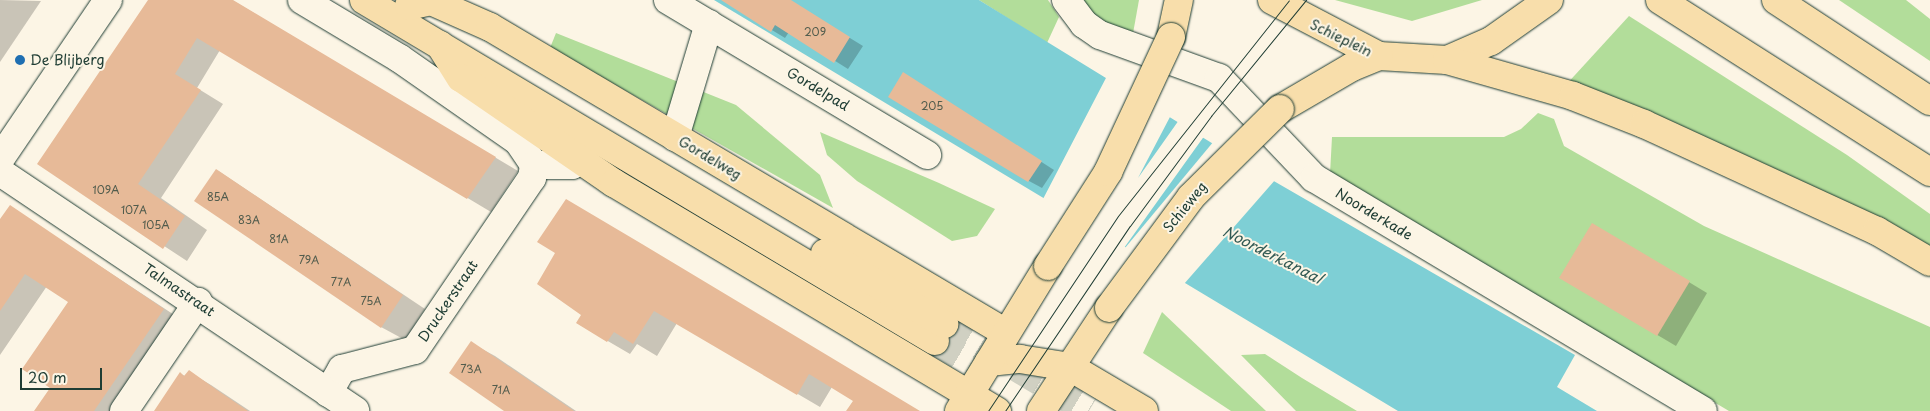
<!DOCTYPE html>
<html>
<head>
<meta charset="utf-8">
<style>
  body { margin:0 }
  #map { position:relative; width:1930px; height:411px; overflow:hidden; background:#fcf5e5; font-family:"Playpen Sans",sans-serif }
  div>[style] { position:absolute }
  .green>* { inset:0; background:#b2dd9a }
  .water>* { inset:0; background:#7ecfd5 }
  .pier>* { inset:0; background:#fcf5e5 }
  .shadow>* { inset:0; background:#0003 }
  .building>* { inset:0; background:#e7ba98 }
  .major-tunnel>* { height:28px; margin-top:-14px; transform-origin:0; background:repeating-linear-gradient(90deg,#d0d0c2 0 28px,transparent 0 42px) }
  .roads { filter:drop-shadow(0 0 1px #1f3d34) drop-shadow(0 0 1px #1f3d34) }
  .minor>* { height:28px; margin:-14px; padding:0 14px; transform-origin:14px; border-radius:14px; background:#fcf5e5 }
  .major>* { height:28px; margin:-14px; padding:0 14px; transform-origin:14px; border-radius:14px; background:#f8deab }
  .highway>* { height:28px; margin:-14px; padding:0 14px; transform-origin:14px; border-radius:14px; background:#f8deab }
  .tram>* { height:1px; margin:-0.5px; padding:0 0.5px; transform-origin:0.5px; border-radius:0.5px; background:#1f3d34 }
  .bridges { filter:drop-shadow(0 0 1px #1f3d34) drop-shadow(0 0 1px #1f3d34) }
  .major-bridge>* { height:28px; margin:-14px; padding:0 14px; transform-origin:14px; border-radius:14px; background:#f8deab }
  .dots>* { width:14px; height:14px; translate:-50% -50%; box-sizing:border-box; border:2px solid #fcf5e5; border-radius:50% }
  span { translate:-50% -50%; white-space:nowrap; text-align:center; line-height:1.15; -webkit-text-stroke:4px #fcf5e5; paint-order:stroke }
  .number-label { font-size:11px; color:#515c4d }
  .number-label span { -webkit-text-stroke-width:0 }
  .street-label { font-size:14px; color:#1f3d34 }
  .poi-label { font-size:14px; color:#1f3d34 }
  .left { translate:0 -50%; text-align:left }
  .water-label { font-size:15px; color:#325a54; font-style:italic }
  .scale { position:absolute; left:20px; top:368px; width:82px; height:22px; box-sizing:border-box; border:2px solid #1f3d34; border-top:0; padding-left:6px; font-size:15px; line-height:18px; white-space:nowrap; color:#1f3d34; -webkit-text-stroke:4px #fcf5e5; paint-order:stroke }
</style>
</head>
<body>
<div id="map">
  <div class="green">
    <i style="clip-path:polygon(979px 0,1048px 0,1059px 17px,1047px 43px)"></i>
    <i style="clip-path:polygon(1076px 0,1139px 0,1130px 50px)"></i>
    <i style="clip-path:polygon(1335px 0,1482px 0,1412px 21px)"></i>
    <i style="clip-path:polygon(1839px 0,1906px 0,1930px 19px,1930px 61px)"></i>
    <i style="clip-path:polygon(1629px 16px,1847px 155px,1930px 214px,1930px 250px,1564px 87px)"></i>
    <i style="clip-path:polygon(556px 33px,736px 105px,820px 175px,833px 208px,550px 48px)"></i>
    <i style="clip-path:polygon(1538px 113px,1554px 119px,1564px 146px,1704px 226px,1930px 327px,1930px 411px,1729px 411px,1330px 174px,1332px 137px,1504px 137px,1521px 129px)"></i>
    <i style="clip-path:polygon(820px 132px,939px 183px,995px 209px,977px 236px,952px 241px,857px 181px,827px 155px)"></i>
    <i style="clip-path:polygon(1162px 312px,1266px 411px,1231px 411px,1143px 353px)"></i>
    <i style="clip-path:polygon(1265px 354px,1302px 378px,1357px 411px,1296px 411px,1241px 355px)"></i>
  </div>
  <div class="water">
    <i style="clip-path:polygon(714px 0,979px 0,1272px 180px,1575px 355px,1557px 387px,1597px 411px,1398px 411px)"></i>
  </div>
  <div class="pier">
    <i style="clip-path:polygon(1107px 76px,1171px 115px,1138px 178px,1179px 120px,1205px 135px,1124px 248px,1043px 199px)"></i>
    <i style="clip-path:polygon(1214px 141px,1276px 179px,1184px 284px,1125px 248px)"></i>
  </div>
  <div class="shadow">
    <i style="clip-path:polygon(0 0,41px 1px,0 62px)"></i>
    <i style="clip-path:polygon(150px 0,232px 0,518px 171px,491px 212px,220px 50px,197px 88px,223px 104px,161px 198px,207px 230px,187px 261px,39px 164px)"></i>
    <i style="clip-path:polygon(723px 0,788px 0,863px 46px,848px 69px,789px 32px,785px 38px)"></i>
    <i style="clip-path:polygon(917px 82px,1054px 170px,1042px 188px,1029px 181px)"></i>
    <i style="clip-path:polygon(217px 170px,425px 309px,405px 340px,381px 327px)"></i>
    <i style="clip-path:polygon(10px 207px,185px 322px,124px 411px,36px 411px,51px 388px,70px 301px,47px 286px,0 355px,0 222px)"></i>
    <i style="clip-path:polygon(1611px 235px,1707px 293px,1676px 346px,1561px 278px)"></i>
    <i style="clip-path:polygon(557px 252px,919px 411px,847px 411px,854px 400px,832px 387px,820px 407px,677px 323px,657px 356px,637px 344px,630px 354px,577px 323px,583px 314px)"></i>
    <i style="clip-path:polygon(471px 343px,495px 356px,576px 411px,507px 411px)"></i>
    <i style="clip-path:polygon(189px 372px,211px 385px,250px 411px,156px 411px,181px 374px,185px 376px)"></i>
  </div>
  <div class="building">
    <i style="clip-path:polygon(148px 0,233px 0,496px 157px,467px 199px,197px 38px,175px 74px,201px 90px,138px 184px,185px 216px,163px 249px,37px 164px)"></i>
    <i style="clip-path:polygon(721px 0,791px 0,850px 37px,834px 63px,775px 25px,771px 32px)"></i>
    <i style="clip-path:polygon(903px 72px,1042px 161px,1028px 182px,888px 97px)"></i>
    <i style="clip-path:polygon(216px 169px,403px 295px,381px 328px,194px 201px)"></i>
    <i style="clip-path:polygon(566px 199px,642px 244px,920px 411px,846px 411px,853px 401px,809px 374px,797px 395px,654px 311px,633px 344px,614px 332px,607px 342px,576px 323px,581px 315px,537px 284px,555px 253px,537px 242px)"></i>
    <i style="clip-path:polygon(10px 205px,164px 309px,94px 411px,34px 411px,50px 388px,22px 369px,68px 302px,25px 274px,0 311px,0 219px)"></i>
    <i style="clip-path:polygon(1592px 223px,1690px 281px,1657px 336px,1559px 278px)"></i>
    <i style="clip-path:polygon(471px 341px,502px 362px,574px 411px,504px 411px,449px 373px)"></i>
    <i style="clip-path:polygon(189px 370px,217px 390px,248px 411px,154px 411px,180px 372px,184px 376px)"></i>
  </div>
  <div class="major-tunnel">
    <i style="left:944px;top:324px;width:169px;rotate:31deg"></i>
    <i style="left:935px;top:341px;width:71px;rotate:30.5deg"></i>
  </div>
  <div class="roads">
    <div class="minor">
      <i style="left:302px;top:0;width:113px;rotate:30.9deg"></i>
      <i style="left:399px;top:58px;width:145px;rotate:34.9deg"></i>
      <i style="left:518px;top:141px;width:29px;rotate:56deg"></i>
      <i style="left:534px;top:165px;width:38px"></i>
      <i style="left:572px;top:165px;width:8px;rotate:-50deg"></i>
      <i style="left:668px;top:0;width:302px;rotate:30.9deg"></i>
      <i style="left:1066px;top:0;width:30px;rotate:53deg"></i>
      <i style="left:1084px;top:24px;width:19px;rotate:35deg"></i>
      <i style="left:1100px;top:35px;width:127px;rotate:19.9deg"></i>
      <i style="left:1219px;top:78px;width:138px;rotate:46.5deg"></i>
      <i style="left:1314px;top:178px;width:453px;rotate:30.9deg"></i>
      <i style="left:675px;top:137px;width:118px;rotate:-73.3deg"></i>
      <i style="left:0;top:159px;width:192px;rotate:-55.8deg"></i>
      <i style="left:0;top:172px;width:428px;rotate:33.9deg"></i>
      <i style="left:328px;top:393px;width:28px;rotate:-60deg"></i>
      <i style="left:342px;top:369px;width:75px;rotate:-14.6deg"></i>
      <i style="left:415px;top:350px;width:208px;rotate:-55.8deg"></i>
      <i style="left:532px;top:178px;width:13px;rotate:-81deg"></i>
      <i style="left:124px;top:411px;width:132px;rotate:-55.8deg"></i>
    </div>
    <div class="major">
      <i style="left:364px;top:0;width:665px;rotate:30.85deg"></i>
      <i style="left:1272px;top:0;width:121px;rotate:27.6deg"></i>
      <i style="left:1379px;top:56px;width:68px;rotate:3.4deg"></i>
      <i style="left:1447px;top:60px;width:48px;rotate:-23.4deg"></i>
      <i style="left:1491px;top:41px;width:71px;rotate:-35.3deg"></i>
      <i style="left:409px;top:6px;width:23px;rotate:-13deg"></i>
      <i style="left:431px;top:1px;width:64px;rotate:23.8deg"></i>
      <i style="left:490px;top:27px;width:600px;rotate:30.67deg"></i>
      <i style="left:1171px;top:37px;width:38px;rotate:-78deg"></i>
      <i style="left:440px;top:45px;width:39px;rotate:58deg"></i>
      <i style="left:461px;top:78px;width:186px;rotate:34.5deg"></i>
      <i style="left:614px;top:183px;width:446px;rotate:30.8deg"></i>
      <i style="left:1280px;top:109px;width:83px;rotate:-30.3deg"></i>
      <i style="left:1352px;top:67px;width:29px;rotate:-22deg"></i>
      <i style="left:825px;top:253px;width:139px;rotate:30.8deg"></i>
      <i style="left:989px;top:362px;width:31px;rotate:-6deg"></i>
      <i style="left:1020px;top:359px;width:51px;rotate:9.1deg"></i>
      <i style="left:1070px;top:367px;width:86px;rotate:30.7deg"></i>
      <i style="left:959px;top:411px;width:170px;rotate:-58.5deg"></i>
      <i style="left:1041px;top:411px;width:123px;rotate:-56.6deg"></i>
    </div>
    <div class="highway">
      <i style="left:1660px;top:0;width:320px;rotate:32.5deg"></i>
      <i style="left:1776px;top:0;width:184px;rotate:33.3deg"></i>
      <i style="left:1447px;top:60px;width:131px;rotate:15.9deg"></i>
      <i style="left:1573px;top:96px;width:76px;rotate:21.5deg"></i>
      <i style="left:1644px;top:124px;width:256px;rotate:24.7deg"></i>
      <i style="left:1877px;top:231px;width:61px;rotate:30.3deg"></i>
    </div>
  </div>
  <div class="tram">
    <i style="left:988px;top:411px;width:234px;rotate:-56.3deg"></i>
    <i style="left:1118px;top:216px;width:275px;rotate:-51.6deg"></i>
    <i style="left:1005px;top:411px;width:223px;rotate:-56deg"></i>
    <i style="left:1130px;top:226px;width:137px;rotate:-53.6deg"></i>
    <i style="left:1211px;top:116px;width:150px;rotate:-50.7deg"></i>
  </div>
  <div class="bridges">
    <div class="major-bridge">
      <i style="left:1048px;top:266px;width:112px;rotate:-57.4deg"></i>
      <i style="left:1108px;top:172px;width:149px;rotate:-65deg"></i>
      <i style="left:1109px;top:308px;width:138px;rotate:-53.5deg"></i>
      <i style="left:1191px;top:197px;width:125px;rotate:-44.7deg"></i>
    </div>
  </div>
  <div class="dots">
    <i style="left:20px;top:60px;background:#1f6fb2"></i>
  </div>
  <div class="number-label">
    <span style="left:815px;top:32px">209</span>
    <span style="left:932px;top:106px">205</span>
    <span style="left:106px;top:190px">109A</span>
    <span style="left:218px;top:197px">85A</span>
    <span style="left:134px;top:210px">107A</span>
    <span style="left:249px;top:220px">83A</span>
    <span style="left:156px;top:225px">105A</span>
    <span style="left:279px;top:239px">81A</span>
    <span style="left:309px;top:260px">79A</span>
    <span style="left:341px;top:282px">77A</span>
    <span style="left:371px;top:301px">75A</span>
    <span style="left:471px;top:369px">73A</span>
    <span style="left:501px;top:390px">71A</span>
  </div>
  <div class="street-label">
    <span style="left:1341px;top:38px;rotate:26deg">Schieplein</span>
    <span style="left:818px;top:89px;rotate:31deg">Gordelpad</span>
    <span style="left:710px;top:158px;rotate:31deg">Gordelweg</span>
    <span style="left:1185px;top:207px;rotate:-51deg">Schieweg</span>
    <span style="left:1374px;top:214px;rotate:31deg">Noorderkade</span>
    <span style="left:179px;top:290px;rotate:34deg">Talmastraat</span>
    <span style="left:448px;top:301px;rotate:-56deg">Druckerstraat</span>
  </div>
  <div class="poi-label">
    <span class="left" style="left:30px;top:60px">De Blijberg</span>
  </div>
  <div class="water-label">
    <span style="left:1273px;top:254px;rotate:27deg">Noorderkanaal</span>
  </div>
  <div class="scale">20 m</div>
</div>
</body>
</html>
